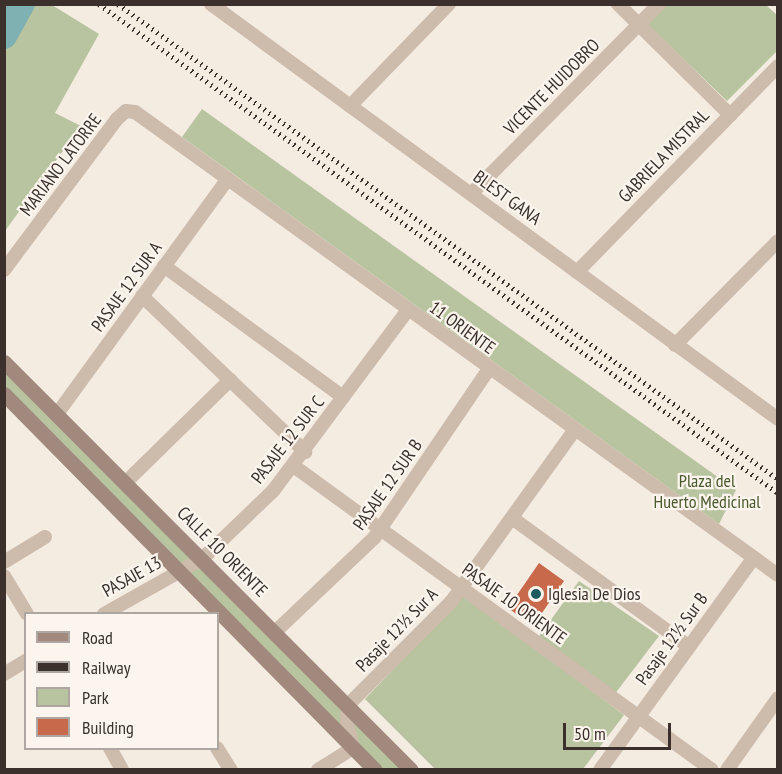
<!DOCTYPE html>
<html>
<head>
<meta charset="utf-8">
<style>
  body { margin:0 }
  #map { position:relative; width:782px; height:774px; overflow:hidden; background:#f4ebe1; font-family:"PT Sans Narrow",sans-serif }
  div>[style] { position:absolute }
  .green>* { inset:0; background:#b8c4a0 }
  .river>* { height:26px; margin:-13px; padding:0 13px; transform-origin:13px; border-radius:13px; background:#7fb0b2 }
  .building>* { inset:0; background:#c8694b }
  .minor>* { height:14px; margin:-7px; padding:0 7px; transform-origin:7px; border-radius:7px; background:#cdbbac }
  .secondary>* { height:15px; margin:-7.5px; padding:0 7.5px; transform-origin:7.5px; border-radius:7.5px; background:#a18a7d }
  .rail>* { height:4.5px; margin-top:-2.25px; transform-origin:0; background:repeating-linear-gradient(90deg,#3b302b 0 1.5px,transparent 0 6px) }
  .dots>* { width:16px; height:16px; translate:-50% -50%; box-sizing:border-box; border:3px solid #fbf5ee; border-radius:50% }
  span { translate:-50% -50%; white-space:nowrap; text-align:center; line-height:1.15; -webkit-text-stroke:4.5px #fbf5ee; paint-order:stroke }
  .street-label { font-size:18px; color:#3b302b }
  .park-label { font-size:18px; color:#4a5a2e }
  .poi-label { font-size:18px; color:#3b302b }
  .left { translate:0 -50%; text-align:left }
  .frame { position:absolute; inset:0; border:6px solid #3b302b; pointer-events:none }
  .legend { position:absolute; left:24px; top:612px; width:195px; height:138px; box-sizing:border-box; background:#fbf5ee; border:2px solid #aea6a0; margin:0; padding:8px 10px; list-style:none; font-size:18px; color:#3b302b }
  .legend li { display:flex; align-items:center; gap:12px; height:30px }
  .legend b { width:30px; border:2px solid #aea6a0 }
  .scale { position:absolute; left:563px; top:723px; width:108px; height:27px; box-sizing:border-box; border:3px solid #3b302b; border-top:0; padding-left:8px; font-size:18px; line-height:21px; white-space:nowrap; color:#3b302b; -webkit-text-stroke:4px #fbf5ee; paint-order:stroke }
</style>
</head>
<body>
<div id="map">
  <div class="green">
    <i style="clip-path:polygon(19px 4px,52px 5px,99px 34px,55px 113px,81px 126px,5px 231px,5px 27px)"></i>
    <i style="clip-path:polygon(664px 5px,766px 5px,777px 15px,777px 51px,727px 101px,646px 23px)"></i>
    <i style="clip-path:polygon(202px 109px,736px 490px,719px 524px,182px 137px)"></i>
    <i style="clip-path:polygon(4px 368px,409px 769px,380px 769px,5px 387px)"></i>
    <i style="clip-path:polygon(579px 581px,659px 636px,614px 695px,537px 639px)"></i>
    <i style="clip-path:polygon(464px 595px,624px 715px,583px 769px,435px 769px,365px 699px)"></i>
  </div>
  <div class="river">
    <i style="left:4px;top:36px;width:37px;rotate:-61deg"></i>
  </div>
  <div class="building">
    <i style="clip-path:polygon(539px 563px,564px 581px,533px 626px,508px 608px)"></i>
  </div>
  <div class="minor">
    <i style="left:211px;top:4px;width:703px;rotate:36.2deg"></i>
    <i style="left:618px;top:4px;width:158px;rotate:44.7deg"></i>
    <i style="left:350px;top:106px;width:142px;rotate:-45.9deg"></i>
    <i style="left:471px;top:194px;width:267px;rotate:-45.3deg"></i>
    <i style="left:164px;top:266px;width:222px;rotate:36.2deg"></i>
    <i style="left:4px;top:270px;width:189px;rotate:-53.2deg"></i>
    <i style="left:117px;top:119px;width:12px;rotate:-42deg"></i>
    <i style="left:126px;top:111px;width:9px;rotate:6deg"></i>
    <i style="left:135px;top:112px;width:792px;rotate:35.76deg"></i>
    <i style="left:577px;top:272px;width:288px;rotate:-45.7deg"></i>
    <i style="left:142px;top:296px;width:226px;rotate:43.7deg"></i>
    <i style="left:675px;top:345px;width:146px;rotate:-45.3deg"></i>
    <i style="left:57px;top:414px;width:289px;rotate:-54deg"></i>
    <i style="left:295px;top:467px;width:515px;rotate:36deg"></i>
    <i style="left:126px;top:482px;width:146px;rotate:-44.4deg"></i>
    <i style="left:512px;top:518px;width:218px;rotate:36deg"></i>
    <i style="left:4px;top:562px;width:48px;rotate:-31.4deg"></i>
    <i style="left:4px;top:576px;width:44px;rotate:58.8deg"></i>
    <i style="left:104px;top:614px;width:112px;rotate:-29.3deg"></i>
    <i style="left:202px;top:559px;width:98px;rotate:-43.8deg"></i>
    <i style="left:273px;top:491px;width:224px;rotate:-53.3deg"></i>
    <i style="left:275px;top:632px;width:137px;rotate:-43.5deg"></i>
    <i style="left:374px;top:538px;width:203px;rotate:-55.8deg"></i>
    <i style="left:4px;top:674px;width:26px;rotate:-31deg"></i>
    <i style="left:110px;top:748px;width:25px;rotate:61deg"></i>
    <i style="left:217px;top:748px;width:26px;rotate:58deg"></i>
    <i style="left:318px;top:770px;width:41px;rotate:-32.2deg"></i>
    <i style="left:353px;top:748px;width:26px;rotate:-103deg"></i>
    <i style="left:347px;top:723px;width:18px;rotate:-87deg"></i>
    <i style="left:348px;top:705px;width:146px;rotate:-45deg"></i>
    <i style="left:451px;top:602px;width:211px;rotate:-54.3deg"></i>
    <i style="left:600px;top:770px;width:261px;rotate:-54.1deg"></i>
    <i style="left:727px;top:770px;width:88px;rotate:-54.7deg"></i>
  </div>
  <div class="secondary">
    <i style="left:4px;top:362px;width:576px;rotate:45.07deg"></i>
    <i style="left:4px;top:394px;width:528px;rotate:45.38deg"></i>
  </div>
  <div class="rail">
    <i style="left:99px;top:4px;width:837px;rotate:35.76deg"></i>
    <i style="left:118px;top:4px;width:813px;rotate:35.74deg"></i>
  </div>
  <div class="dots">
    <i style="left:536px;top:594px;background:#1f5a5e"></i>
  </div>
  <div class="street-label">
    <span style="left:552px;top:87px;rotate:-45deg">VICENTE HUIDOBRO</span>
    <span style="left:664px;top:156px;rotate:-46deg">GABRIELA MISTRAL</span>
    <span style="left:61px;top:165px;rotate:-53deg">MARIANO LATORRE</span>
    <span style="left:507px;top:198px;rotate:36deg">BLEST GANA</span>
    <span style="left:127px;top:287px;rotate:-54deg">PASAJE 12 SUR A</span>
    <span style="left:462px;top:328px;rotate:36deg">11 ORIENTE</span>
    <span style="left:288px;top:440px;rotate:-52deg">PASAJE 12 SUR C</span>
    <span style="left:388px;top:485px;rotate:-55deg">PASAJE 12 SUR B</span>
    <span style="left:222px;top:552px;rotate:45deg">CALLE 10 ORIENTE</span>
    <span style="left:132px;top:577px;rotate:-29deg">PASAJE 13</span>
    <span style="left:514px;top:604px;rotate:36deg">PASAJE 10 ORIENTE</span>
    <span style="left:397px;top:630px;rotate:-46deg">Pasaje 12½ Sur A</span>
    <span style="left:672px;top:639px;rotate:-54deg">Pasaje 12½ Sur B</span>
  </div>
  <div class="park-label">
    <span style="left:707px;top:492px">Plaza del<br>Huerto Medicinal</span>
  </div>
  <div class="poi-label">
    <span class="left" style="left:548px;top:594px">Iglesia De Dios</span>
  </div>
  <div class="frame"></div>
  <ul class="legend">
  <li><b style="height:8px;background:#a18a7d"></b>Road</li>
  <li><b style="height:8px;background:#3b302b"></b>Railway</li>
  <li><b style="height:16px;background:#b8c4a0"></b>Park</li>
  <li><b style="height:16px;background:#c8694b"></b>Building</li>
  </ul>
  <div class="scale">50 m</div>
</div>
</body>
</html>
